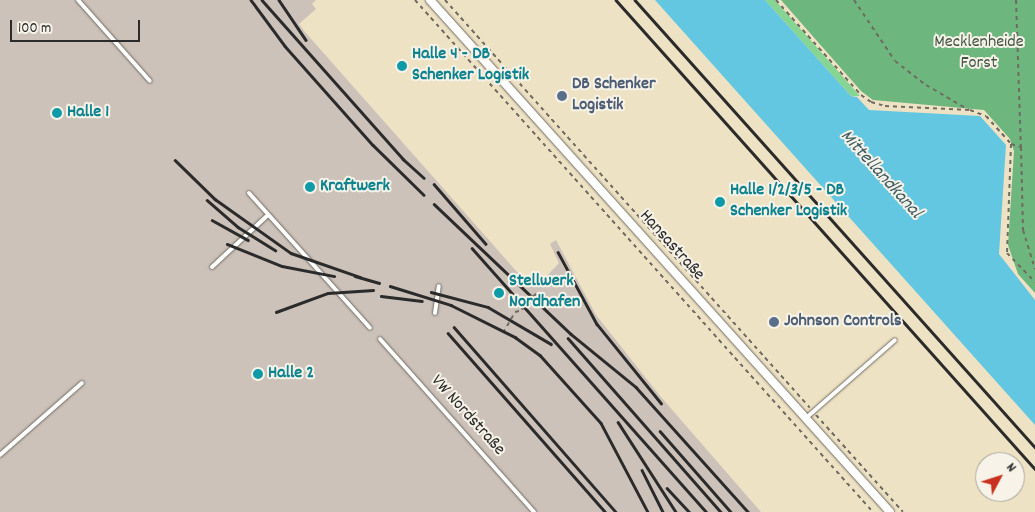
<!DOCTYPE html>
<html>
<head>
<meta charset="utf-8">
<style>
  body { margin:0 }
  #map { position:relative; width:1035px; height:512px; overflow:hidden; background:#eee2c4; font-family:Dekko,sans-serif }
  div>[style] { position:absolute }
  .industrial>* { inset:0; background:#cdc2b9 }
  .green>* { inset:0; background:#87d593 }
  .forest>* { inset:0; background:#6db67d }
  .water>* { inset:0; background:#63c7e1 }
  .path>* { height:2px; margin-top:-1px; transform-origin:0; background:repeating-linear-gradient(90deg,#6f6b61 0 4px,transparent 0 8px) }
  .roads { filter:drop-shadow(0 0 1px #6f6b61) drop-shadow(0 0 1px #6f6b61) }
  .service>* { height:4px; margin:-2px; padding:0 2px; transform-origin:2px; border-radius:2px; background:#fff }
  .minor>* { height:8px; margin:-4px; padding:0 4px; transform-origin:4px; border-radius:4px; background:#fff }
  .rail>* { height:2.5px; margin:-1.25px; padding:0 1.25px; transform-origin:1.25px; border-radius:1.25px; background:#2b2b2b }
  .dots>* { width:14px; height:14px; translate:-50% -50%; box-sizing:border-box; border:2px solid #f7f3e8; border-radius:50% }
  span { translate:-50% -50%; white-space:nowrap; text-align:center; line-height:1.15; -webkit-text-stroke:4px #f7f3e8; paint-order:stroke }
  .park-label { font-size:18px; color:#425645 }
  .culture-label { font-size:18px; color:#0d838f; font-weight:700 }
  .left { translate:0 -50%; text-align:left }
  .service-label { font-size:18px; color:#4e5e75; font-weight:700 }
  .street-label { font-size:18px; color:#2b2b2b }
  .water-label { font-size:19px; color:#3c5a62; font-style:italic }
  .north { position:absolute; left:975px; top:452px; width:50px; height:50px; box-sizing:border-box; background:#f7f3e8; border:1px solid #a5a39c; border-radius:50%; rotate:50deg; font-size:14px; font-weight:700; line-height:20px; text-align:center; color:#2b2b2b }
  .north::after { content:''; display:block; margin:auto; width:18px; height:22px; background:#c8321e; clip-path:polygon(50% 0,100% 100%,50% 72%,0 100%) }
  .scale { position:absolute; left:10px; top:20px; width:130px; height:22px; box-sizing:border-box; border:2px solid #2b2b2b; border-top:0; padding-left:6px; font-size:15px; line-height:18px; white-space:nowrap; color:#2b2b2b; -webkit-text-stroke:4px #f7f3e8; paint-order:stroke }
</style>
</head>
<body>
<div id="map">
  <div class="industrial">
    <i style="clip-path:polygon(0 0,316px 0,312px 4px,316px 9px,299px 24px,305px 32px,526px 282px,536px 273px,544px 279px,559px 263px,550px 244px,556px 240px,596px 315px,661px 397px,761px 512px,0 512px)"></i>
  </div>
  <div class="green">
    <i style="clip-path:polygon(765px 0,775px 0,860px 96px,851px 96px)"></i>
  </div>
  <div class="forest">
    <i style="clip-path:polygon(781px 0,1035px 0,1035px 293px,1018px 274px,1008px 245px,1014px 151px,1010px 139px,984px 110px,873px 100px,861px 91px)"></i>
  </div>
  <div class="water">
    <i style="clip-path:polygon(655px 0,765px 0,851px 96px,857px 97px,869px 110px,980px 116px,1006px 145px,999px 254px,1035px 300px,1035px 425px)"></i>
  </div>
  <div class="path">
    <i style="left:415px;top:0;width:687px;rotate:48.19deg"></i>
    <i style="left:445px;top:0;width:547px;rotate:48.18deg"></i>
    <i style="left:776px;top:0;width:127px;rotate:48.2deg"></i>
    <i style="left:861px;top:95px;width:12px;rotate:35deg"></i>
    <i style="left:871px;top:102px;width:15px;rotate:16deg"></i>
    <i style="left:885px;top:106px;width:85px;rotate:2.7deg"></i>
    <i style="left:970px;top:110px;width:17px;rotate:21deg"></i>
    <i style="left:986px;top:116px;width:38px;rotate:48deg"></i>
    <i style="left:1011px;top:144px;width:109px;rotate:92.1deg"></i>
    <i style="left:1007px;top:253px;width:40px;rotate:46deg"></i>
    <i style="left:854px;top:0;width:73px;rotate:56.1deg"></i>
    <i style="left:895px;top:61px;width:39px;rotate:38deg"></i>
    <i style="left:926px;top:85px;width:50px;rotate:30.2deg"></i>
    <i style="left:1016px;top:0;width:147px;rotate:88.1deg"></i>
    <i style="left:1011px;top:144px;width:10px;rotate:17deg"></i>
    <i style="left:1021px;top:147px;width:83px;rotate:88.6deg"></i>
    <i style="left:1023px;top:230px;width:41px;rotate:72.9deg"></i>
    <i style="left:503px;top:333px;width:24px;rotate:-60deg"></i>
    <i style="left:515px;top:312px;width:8px;rotate:-14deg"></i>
    <i style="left:523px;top:310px;width:4px;rotate:-124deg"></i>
    <i style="left:521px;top:307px;width:20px;rotate:-41deg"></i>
    <i style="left:816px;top:415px;width:130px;rotate:48.1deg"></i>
  </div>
  <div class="roads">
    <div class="service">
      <i style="left:78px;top:0;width:108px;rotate:48.4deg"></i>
      <i style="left:249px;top:193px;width:181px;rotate:48.1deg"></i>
      <i style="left:212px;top:267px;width:76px;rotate:-42.9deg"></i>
      <i style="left:435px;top:313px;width:27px;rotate:-82deg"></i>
      <i style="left:380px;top:339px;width:232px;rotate:48.3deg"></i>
      <i style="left:806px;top:418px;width:118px;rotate:-41.2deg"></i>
      <i style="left:0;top:455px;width:109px;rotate:-41.3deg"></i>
    </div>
    <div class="minor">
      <i style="left:430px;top:0;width:688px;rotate:48.06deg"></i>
    </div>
  </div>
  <div class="rail">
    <i style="left:251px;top:0;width:57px;rotate:53.5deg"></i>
    <i style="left:285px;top:46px;width:132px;rotate:48.4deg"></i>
    <i style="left:373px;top:145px;width:71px;rotate:44.4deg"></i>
    <i style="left:262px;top:0;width:213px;rotate:48.4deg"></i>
    <i style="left:403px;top:159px;width:28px;rotate:42deg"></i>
    <i style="left:279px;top:0;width:48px;rotate:56deg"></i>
    <i style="left:616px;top:0;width:629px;rotate:48.22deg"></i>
    <i style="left:635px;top:0;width:600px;rotate:48.18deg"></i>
    <i style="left:175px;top:160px;width:56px;rotate:44.3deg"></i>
    <i style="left:215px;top:199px;width:93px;rotate:35.4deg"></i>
    <i style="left:291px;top:253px;width:73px;rotate:19.2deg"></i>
    <i style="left:434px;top:184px;width:79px;rotate:49.1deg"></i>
    <i style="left:207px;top:200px;width:41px;rotate:41.1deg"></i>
    <i style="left:238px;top:227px;width:44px;rotate:31.9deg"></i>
    <i style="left:434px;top:204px;width:189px;rotate:43.5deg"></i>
    <i style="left:571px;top:334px;width:84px;rotate:39.2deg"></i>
    <i style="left:636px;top:387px;width:168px;rotate:48.1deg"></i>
    <i style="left:212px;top:220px;width:41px;rotate:29.1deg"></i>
    <i style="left:227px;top:244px;width:59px;rotate:21.8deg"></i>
    <i style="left:282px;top:266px;width:53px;rotate:10.9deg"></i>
    <i style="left:472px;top:248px;width:353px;rotate:48.4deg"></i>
    <i style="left:558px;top:252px;width:82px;rotate:61.6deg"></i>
    <i style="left:597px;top:324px;width:102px;rotate:51deg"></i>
    <i style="left:355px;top:276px;width:25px;rotate:16deg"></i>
    <i style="left:390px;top:286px;width:64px;rotate:17.3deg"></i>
    <i style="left:451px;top:305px;width:72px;rotate:26.6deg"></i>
    <i style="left:515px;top:337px;width:31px;rotate:36deg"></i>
    <i style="left:540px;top:355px;width:91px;rotate:48.1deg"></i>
    <i style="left:601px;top:423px;width:101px;rotate:62.2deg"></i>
    <i style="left:431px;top:292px;width:59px;rotate:14.7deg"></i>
    <i style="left:488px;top:307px;width:73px;rotate:30.4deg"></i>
    <i style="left:381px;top:296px;width:41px;rotate:7deg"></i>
    <i style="left:276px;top:312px;width:55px;rotate:-20.1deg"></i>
    <i style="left:328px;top:293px;width:45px;rotate:-3.8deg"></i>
    <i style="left:454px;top:327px;width:246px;rotate:48.8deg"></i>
    <i style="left:448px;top:333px;width:238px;rotate:48.7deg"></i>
    <i style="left:568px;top:338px;width:232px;rotate:48.7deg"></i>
    <i style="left:618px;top:422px;width:107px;rotate:57.2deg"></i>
    <i style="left:660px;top:431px;width:108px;rotate:48.8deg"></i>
    <i style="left:642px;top:470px;width:47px;rotate:63.4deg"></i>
    <i style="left:667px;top:488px;width:33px;rotate:47deg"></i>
  </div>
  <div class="dots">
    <i style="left:402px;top:66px;background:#0f9aa8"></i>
    <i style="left:562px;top:96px;background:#5c6f8a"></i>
    <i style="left:57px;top:113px;background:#0f9aa8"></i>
    <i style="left:310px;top:187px;background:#0f9aa8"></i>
    <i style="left:720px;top:202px;background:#0f9aa8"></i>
    <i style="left:499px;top:293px;background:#0f9aa8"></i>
    <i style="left:774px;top:322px;background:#5c6f8a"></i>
    <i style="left:258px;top:374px;background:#0f9aa8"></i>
  </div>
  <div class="park-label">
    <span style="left:979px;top:54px">Mecklenheide<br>Forst</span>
  </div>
  <div class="culture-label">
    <span class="left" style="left:412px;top:66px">Halle 4 - DB<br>Schenker Logistik</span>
    <span class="left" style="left:67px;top:113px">Halle 1</span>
    <span class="left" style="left:320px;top:187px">Kraftwerk</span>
    <span class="left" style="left:730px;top:202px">Halle 1/2/3/5 - DB<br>Schenker Logistik</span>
    <span class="left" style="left:509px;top:293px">Stellwerk<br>Nordhafen</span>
    <span class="left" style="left:268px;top:374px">Halle 2</span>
  </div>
  <div class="service-label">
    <span class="left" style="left:572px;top:96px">DB Schenker<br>Logistik</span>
    <span class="left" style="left:784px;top:322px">Johnson Controls</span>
  </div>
  <div class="street-label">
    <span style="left:671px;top:246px;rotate:48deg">Hansastraße</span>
    <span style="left:467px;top:416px;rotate:48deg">VW Nordstraße</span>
  </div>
  <div class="water-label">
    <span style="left:880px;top:175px;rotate:48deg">Mittellandkanal</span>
  </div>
  <div class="north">N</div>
  <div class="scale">100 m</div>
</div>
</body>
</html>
